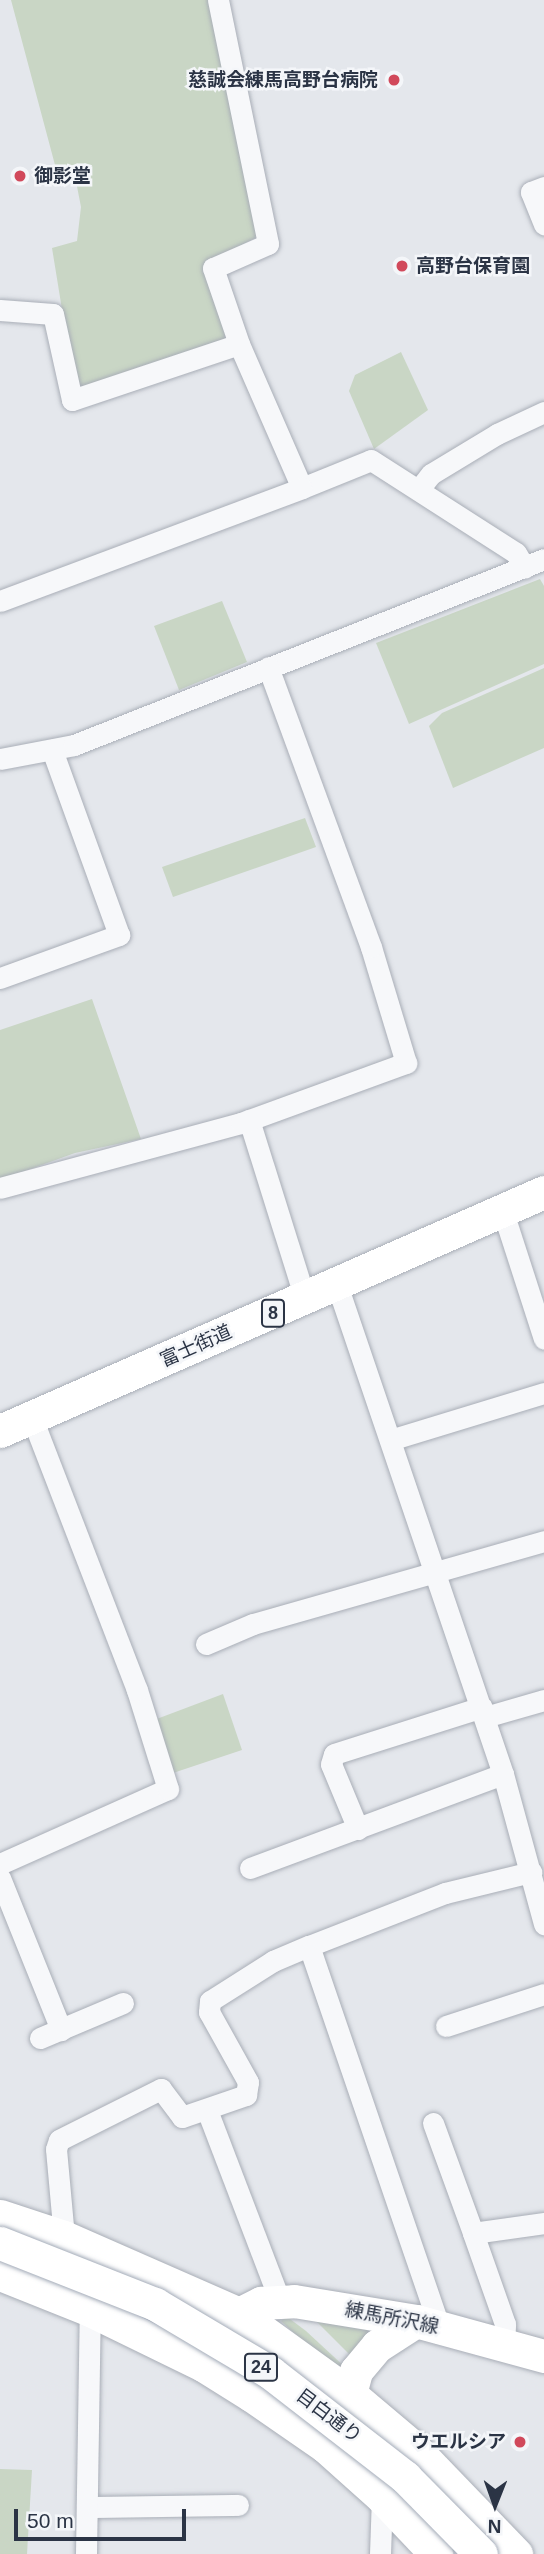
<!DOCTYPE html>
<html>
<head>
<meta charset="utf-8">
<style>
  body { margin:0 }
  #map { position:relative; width:544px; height:2554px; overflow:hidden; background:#e4e7ec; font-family:Helvetica,"Noto Sans JP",sans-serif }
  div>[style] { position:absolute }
  .green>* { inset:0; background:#c9d6c5 }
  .roads { filter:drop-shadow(0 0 2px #a9aeb7) drop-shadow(0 0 2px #a9aeb7) }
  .street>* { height:21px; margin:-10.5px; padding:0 10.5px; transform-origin:10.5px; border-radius:10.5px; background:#f7f8fa }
  .primary>* { height:33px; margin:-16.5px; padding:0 16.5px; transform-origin:16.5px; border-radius:16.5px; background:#fff }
  .bridges { filter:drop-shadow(0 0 2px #a3abb8) drop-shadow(0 0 2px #a3abb8) }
  .primary-bridge>* { height:33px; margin:-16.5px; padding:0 16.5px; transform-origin:16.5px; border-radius:16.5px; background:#fff }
  .dots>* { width:19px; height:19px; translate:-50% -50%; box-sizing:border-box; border:4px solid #f4f6f9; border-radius:50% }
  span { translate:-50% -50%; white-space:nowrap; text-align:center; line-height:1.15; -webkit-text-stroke:5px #f4f6f9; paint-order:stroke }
  .shield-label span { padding:2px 5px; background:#f4f6f9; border:2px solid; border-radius:5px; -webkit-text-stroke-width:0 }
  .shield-label { font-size:18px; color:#2b3445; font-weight:700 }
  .poi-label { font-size:19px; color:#2b3445; font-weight:700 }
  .right { translate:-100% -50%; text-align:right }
  .left { translate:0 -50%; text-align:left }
  .street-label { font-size:19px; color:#2b3445 }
  .north { position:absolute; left:460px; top:2470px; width:70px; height:70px; -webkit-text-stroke:5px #f4f6f9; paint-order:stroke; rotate:181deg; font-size:19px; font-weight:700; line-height:28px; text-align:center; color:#2b3445 }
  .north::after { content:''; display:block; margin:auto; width:24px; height:32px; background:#2b3445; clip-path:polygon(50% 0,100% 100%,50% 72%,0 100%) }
  .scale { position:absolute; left:14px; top:2509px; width:172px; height:32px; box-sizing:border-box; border:4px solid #2b3445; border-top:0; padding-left:9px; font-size:21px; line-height:24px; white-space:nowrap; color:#2b3445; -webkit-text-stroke:5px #f4f6f9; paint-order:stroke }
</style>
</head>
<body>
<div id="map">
  <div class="green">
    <i style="clip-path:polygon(11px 0,210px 0,257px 232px,255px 238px,204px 265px,228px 332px,224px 342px,80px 388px,74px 383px,52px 248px,77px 241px,81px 207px,73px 166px,55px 165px)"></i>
    <i style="clip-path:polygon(401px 352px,428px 410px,374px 449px,349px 391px,355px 375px)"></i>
    <i style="clip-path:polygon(540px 579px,544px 586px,544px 664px,409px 724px,376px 643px)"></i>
    <i style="clip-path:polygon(222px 601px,247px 662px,179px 690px,154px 626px)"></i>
    <i style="clip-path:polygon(544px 668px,544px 748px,453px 788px,429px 726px,442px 713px)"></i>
    <i style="clip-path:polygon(305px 818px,316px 847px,173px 897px,162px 867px)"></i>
    <i style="clip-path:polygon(92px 999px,141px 1139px,75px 1153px,0 1180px,0 1030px)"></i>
    <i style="clip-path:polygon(223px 1694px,242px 1750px,173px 1773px,154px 1720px)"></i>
    <i style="clip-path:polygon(286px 2316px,306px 2331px,347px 2369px,337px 2373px,281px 2321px)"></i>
    <i style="clip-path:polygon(312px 2317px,380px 2325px,352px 2357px)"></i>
    <i style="clip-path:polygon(0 2469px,32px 2470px,27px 2554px,0 2554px)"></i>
  </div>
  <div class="roads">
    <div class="street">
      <i style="left:218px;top:0;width:249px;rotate:78.4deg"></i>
      <i style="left:268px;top:244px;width:60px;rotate:156.4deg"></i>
      <i style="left:213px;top:268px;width:80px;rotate:71.1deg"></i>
      <i style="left:239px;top:344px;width:157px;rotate:66.4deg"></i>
      <i style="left:302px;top:488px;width:74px;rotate:-22.1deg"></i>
      <i style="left:371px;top:460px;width:172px;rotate:32.7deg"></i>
      <i style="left:516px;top:553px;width:17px;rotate:59deg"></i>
      <i style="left:544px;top:187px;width:14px;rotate:159deg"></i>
      <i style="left:531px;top:192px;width:35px;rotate:68deg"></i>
      <i style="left:0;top:310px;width:53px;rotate:4.3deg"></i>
      <i style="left:53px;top:314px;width:88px;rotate:77.5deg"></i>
      <i style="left:72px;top:400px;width:176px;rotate:-18.5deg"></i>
      <i style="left:420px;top:488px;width:18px;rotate:-52deg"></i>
      <i style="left:431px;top:474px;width:77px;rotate:-31.2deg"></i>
      <i style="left:497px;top:434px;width:52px;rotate:-25.1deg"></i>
      <i style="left:0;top:601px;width:322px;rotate:-20.5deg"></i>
      <i style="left:0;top:759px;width:75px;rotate:-10.7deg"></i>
      <i style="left:74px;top:745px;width:505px;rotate:-21.59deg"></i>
      <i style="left:0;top:978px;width:127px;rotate:-19.9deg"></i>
      <i style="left:119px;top:935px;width:197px;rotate:-109.9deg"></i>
      <i style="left:249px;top:1120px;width:188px;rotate:72.6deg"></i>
      <i style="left:0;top:1188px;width:250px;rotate:-15.1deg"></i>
      <i style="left:241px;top:1123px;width:176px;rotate:-20deg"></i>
      <i style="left:406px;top:1063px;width:121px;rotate:-106.8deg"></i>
      <i style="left:371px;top:947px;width:298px;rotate:-110.2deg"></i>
      <i style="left:503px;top:1212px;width:133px;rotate:72.1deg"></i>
      <i style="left:337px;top:1285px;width:516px;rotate:71.25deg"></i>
      <i style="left:503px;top:1774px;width:156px;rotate:74.7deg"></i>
      <i style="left:390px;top:1440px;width:161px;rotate:-17deg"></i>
      <i style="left:206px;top:1644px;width:51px;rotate:-23.1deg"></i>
      <i style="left:253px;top:1624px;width:303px;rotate:-15.9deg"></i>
      <i style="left:485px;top:1717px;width:61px;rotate:-16.1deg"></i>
      <i style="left:358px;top:1829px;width:70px;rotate:-112.6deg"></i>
      <i style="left:331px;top:1764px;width:10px;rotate:-73deg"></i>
      <i style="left:334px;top:1754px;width:155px;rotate:-17.6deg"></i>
      <i style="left:0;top:1864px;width:184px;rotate:-24.1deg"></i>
      <i style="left:168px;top:1789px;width:104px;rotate:-107.4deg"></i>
      <i style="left:137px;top:1690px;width:292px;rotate:-111.1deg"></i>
      <i style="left:250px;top:1868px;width:270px;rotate:-20.4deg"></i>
      <i style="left:0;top:1878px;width:164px;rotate:68.1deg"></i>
      <i style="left:309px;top:1946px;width:402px;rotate:71.1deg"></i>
      <i style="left:446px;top:2026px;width:103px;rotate:-18.1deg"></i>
      <i style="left:40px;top:2038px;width:90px;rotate:-22.9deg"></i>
      <i style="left:207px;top:2110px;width:204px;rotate:69.1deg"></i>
      <i style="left:433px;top:2123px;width:117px;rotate:70deg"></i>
      <i style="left:64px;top:2237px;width:88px;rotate:-95.2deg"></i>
      <i style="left:56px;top:2149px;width:9px;rotate:-72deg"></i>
      <i style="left:59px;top:2140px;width:114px;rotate:-26.6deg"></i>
      <i style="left:161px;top:2089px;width:35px;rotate:53deg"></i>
      <i style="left:182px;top:2117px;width:68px;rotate:-19deg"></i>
      <i style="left:246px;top:2095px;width:13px;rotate:-81deg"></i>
      <i style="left:248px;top:2082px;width:80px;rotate:-119.1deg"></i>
      <i style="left:209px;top:2012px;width:11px;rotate:-85deg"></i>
      <i style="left:210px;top:2001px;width:75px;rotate:-32.4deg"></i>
      <i style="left:273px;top:1961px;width:39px;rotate:-23deg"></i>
      <i style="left:309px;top:1946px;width:146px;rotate:-21.3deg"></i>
      <i style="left:445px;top:1893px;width:89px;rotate:-13.7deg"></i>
      <i style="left:504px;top:2345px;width:21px;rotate:-87deg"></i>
      <i style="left:505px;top:2324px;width:96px;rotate:-109.4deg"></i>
      <i style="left:473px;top:2233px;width:72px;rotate:-8deg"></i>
      <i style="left:87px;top:2507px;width:151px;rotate:-0.8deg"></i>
      <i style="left:86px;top:2554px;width:244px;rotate:-89.1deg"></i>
      <i style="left:380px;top:2554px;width:57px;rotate:-88deg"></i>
    </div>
    <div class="primary">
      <i style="left:0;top:1431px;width:594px;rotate:-23.72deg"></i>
      <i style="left:0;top:2216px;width:67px;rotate:18.2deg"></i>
      <i style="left:64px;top:2237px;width:191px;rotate:23.7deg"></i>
      <i style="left:239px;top:2314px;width:137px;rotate:35.8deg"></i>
      <i style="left:350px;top:2394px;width:85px;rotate:40.2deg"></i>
      <i style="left:415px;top:2449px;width:146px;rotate:46.1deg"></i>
      <i style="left:0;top:2274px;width:97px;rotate:21.8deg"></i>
      <i style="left:90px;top:2310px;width:126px;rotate:26deg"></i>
      <i style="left:203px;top:2365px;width:57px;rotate:32deg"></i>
      <i style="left:251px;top:2395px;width:91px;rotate:34.7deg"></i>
      <i style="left:326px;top:2447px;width:75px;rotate:41.8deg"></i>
      <i style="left:382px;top:2497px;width:79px;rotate:46.5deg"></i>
      <i style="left:229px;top:2329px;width:18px;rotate:-56deg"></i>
      <i style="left:239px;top:2314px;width:25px;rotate:-27deg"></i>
      <i style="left:261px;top:2303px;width:33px;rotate:-3deg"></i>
      <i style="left:294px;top:2301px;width:124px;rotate:9.3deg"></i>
      <i style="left:416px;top:2321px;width:133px;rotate:15.3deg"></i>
      <i style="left:350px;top:2394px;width:24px;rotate:-75deg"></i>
      <i style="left:356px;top:2371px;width:33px;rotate:-50deg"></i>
      <i style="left:377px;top:2346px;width:46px;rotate:-32.7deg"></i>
    </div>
  </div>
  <div class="bridges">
    <div class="primary-bridge">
      <i style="left:0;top:2243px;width:167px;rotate:21.5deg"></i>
      <i style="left:155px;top:2304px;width:135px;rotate:30.7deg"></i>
      <i style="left:271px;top:2373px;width:170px;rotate:37.8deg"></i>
      <i style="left:405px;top:2477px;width:108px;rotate:45.4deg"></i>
    </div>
  </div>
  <div class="dots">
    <i style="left:394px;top:80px;background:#d1495b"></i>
    <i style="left:20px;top:176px;background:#d1495b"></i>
    <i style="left:402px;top:266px;background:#d1495b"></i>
    <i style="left:520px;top:2442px;background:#d1495b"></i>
  </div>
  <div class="shield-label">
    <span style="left:273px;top:1313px">8</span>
    <span style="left:261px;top:2367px">24</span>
  </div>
  <div class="poi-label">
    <span class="right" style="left:378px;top:80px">慈誠会練馬高野台病院</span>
    <span class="left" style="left:34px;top:176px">御影堂</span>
    <span class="left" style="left:416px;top:266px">高野台保育園</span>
    <span class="right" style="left:506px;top:2442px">ウエルシア</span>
  </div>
  <div class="street-label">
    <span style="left:196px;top:1346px;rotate:-24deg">富士街道</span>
    <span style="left:392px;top:2318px;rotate:11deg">練馬所沢線</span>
    <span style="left:329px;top:2416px;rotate:37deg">目白通り</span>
  </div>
  <div class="north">N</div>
  <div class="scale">50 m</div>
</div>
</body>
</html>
